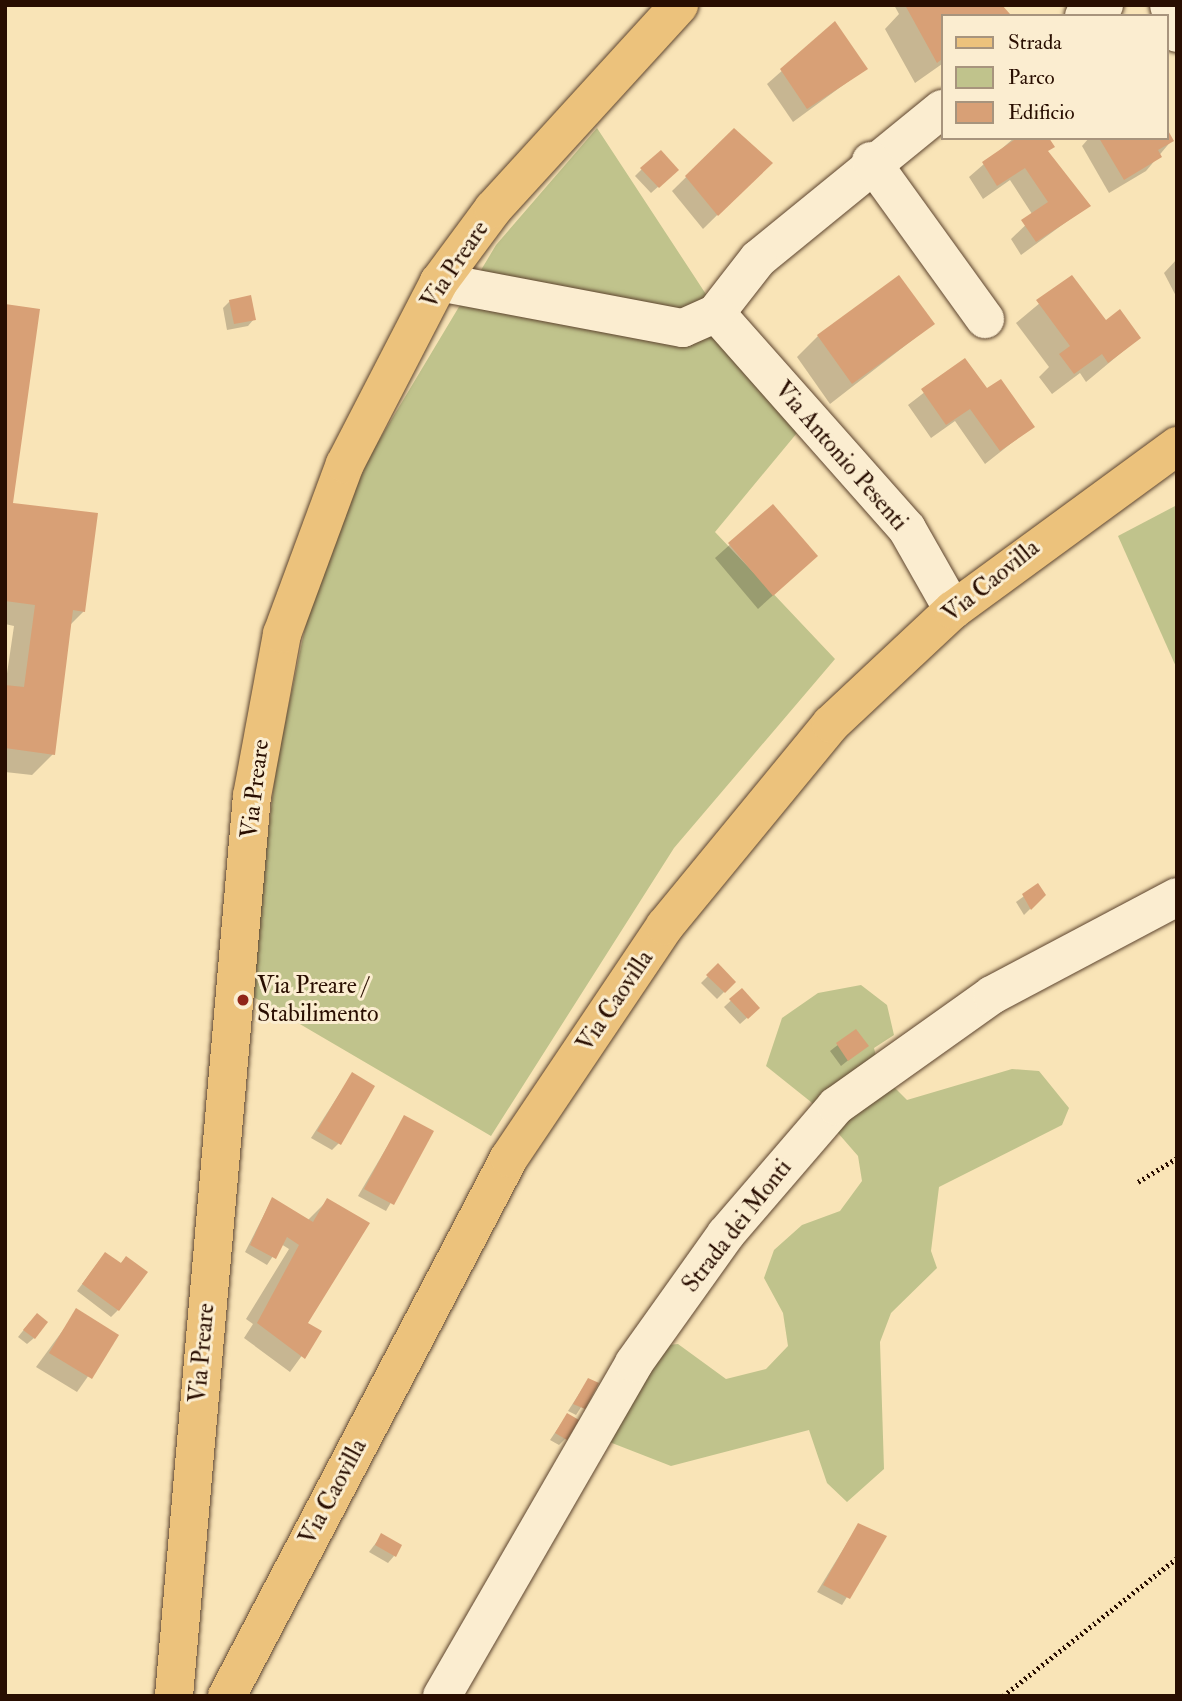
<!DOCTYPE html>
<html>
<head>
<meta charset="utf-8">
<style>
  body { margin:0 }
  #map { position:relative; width:1182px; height:1701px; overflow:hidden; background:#f9e4b7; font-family:"IM FELL Double Pica",serif }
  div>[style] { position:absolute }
  .green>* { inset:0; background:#c0c38c }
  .shadow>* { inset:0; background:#0003 }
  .building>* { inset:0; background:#d8a076 }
  .path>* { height:4.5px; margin-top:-2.25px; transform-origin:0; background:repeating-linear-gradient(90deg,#290e01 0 2px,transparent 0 5.5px) }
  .roads { filter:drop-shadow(0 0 2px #5d442e) drop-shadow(0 0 2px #5d442e) }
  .minor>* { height:38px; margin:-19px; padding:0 19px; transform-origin:19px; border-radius:19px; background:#fbedd0 }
  .major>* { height:38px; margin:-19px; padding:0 19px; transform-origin:19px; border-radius:19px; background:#ecc27c }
  .dots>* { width:19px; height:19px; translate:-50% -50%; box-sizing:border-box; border:4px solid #fbedd0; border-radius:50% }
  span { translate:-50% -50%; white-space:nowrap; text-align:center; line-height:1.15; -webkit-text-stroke:6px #fbedd0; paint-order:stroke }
  .street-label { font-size:24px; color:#290e01 }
  .poi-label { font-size:24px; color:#290e01 }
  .left { translate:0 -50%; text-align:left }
  .frame { position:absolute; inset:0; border:7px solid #290e01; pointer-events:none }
  .legend { position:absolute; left:941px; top:14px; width:228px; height:126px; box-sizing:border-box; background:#fbedd0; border:2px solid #a7947d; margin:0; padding:9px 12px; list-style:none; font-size:21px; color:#290e01 }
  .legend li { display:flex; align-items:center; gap:14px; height:35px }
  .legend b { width:35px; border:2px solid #a7947d }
</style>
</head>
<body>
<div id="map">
  <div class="green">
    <i style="clip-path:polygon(597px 128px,797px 433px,715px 532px,835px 659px,674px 848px,491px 1136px,252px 996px,256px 937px,276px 766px,310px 604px,339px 525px,372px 452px,496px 245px)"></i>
    <i style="clip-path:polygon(1177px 505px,1177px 669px,1118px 536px)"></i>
    <i style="clip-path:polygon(861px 985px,887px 1005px,894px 1035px,874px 1048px,880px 1073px,907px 1100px,1012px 1069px,1039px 1071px,1069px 1108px,1062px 1125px,939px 1187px,931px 1251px,937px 1268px,891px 1313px,880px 1342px,884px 1469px,847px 1502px,827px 1483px,809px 1430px,671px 1466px,576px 1429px,640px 1348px,678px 1344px,726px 1379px,766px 1369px,788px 1346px,783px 1313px,764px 1278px,774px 1250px,802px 1225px,840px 1211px,862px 1181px,858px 1156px,811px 1102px,766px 1066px,782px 1018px,818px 993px)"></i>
  </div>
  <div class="shadow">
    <i style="clip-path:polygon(894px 5px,1000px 5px,1007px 14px,942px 16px,942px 64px,915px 83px,885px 29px,899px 14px)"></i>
    <i style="clip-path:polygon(835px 24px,865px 69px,793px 122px,767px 84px)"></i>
    <i style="clip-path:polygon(734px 130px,770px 163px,703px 229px,672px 191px)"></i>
    <i style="clip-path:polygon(1014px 138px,1047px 138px,1046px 153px,1088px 206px,1021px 255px,1011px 239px,1034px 217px,1010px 180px,983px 199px,969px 177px)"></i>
    <i style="clip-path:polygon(1089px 138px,1166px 138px,1172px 140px,1146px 171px,1109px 193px,1082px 146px)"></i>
    <i style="clip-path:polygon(642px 169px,677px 170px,651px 193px,635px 176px)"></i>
    <i style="clip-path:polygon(1177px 259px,1177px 298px,1164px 273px)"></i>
    <i style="clip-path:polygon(1071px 277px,1105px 322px,1139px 338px,1086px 382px,1080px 373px,1052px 394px,1039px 377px,1049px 367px,1016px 323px)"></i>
    <i style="clip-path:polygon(230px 301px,254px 319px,248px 326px,227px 330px,223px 308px)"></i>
    <i style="clip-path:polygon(5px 306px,11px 504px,84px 611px,70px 625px,53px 754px,32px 775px,5px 772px,5px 687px,14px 626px,5px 624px)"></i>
    <i style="clip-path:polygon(933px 324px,830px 404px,797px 357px,818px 336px)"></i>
    <i style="clip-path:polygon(965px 361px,986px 391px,1032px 427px,985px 464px,955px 421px,931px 438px,908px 405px)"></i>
    <i style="clip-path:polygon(772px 507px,801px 570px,758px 609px,715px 558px)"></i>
    <i style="clip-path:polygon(1038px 886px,1044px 895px,1024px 915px,1016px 902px)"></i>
    <i style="clip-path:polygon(718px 966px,734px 982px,717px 999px,701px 983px)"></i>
    <i style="clip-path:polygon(741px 991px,758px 1008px,740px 1024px,724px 1007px)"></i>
    <i style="clip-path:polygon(856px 1031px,866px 1046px,841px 1066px,830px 1051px)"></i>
    <i style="clip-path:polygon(352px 1074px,339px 1143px,332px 1150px,311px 1138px)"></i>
    <i style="clip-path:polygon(404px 1118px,431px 1132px,386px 1211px,358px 1196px)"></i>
    <i style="clip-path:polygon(272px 1199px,307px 1221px,328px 1200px,306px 1324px,319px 1332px,290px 1372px,244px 1338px,253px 1324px,246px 1319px,289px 1249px,281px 1244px,267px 1265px,245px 1252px)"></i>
    <i style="clip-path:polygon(126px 1258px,118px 1310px,111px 1317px,77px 1291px,99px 1261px,120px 1264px)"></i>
    <i style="clip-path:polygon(77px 1311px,117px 1335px,77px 1392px,36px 1367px)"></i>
    <i style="clip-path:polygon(30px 1322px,34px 1338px,27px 1344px,18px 1337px)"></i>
    <i style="clip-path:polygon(588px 1380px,596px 1384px,576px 1415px,568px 1411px)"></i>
    <i style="clip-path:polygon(567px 1415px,565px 1439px,559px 1445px,550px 1440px)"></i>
    <i style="clip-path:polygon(858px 1525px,884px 1537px,842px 1605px,817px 1592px)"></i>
    <i style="clip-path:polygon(382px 1535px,394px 1556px,388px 1563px,369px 1552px)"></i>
  </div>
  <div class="building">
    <i style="clip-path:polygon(905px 5px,1002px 5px,1010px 14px,942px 16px,942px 59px,937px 63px)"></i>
    <i style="clip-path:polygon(835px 21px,868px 69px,807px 109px,780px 69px)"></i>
    <i style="clip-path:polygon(1166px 127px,1174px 141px,1158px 150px,1162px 157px,1124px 180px,1099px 138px,1166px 138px)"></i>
    <i style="clip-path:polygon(734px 128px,773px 163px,718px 216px,685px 176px)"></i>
    <i style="clip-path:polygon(1017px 138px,1049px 138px,1055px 147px,1048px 151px,1091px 206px,1036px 242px,1021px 220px,1048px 202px,1025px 168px,997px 186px,982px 162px)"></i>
    <i style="clip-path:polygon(661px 150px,679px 170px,659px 188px,640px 168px)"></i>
    <i style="clip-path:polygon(899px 275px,935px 324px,852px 384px,817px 335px)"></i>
    <i style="clip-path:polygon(1072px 275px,1106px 320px,1120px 309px,1141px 338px,1108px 363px,1102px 354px,1074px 374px,1059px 354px,1070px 346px,1036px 300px)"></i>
    <i style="clip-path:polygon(251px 295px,256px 320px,234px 324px,229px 300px)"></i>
    <i style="clip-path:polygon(5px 304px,40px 309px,13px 503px,98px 513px,85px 612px,73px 610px,55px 755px,5px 748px,5px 685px,24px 687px,35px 605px,5px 601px)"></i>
    <i style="clip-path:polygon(965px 358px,987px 388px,1001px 379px,1035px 427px,1000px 451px,970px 409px,946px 425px,921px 389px)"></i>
    <i style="clip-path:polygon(773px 504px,818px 556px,773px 596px,728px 543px)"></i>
    <i style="clip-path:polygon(1038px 883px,1046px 895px,1031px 910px,1022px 894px)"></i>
    <i style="clip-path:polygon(718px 963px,736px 982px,725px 993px,706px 975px)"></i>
    <i style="clip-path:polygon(742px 988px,760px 1008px,748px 1019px,729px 999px)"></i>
    <i style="clip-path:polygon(856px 1029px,869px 1046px,848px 1061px,836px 1043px)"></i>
    <i style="clip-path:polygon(352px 1072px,375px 1086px,341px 1145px,317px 1131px)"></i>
    <i style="clip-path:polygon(404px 1115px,434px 1131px,394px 1205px,364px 1189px)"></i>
    <i style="clip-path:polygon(272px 1197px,313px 1222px,327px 1198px,370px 1223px,308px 1323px,322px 1331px,305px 1359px,257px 1323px,299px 1245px,287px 1237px,276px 1259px,250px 1245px)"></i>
    <i style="clip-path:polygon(105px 1252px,121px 1263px,126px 1256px,148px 1272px,119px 1311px,82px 1284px)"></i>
    <i style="clip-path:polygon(76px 1308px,119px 1335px,92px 1379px,49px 1353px)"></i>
    <i style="clip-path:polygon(37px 1313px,48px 1322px,35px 1339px,23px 1330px)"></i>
    <i style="clip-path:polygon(588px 1378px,599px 1383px,585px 1409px,573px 1404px)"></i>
    <i style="clip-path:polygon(567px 1413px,579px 1420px,567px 1440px,555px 1433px)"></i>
    <i style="clip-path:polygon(858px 1523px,887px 1536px,850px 1599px,823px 1585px)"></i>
    <i style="clip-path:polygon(381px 1533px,402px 1545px,396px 1557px,375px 1545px)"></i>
  </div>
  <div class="path">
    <i style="left:1138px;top:1182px;width:46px;rotate:-31.6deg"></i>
    <i style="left:1003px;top:1696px;width:222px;rotate:-38.4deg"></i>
  </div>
  <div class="roads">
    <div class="minor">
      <i style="left:1169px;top:5px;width:29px;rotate:74deg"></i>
      <i style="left:1084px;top:16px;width:23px;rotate:-29deg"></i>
      <i style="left:942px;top:109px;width:237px;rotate:140.8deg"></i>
      <i style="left:758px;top:259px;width:68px;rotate:127.9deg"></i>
      <i style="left:716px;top:313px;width:288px;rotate:48.5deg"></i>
      <i style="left:907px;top:529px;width:93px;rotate:60.4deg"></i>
      <i style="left:871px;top:161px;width:195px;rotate:54.2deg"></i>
      <i style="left:439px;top:282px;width:248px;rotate:10.7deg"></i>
      <i style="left:683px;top:328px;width:36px;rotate:-24deg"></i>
      <i style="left:442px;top:1696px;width:384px;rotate:-60deg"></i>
      <i style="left:634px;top:1363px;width:158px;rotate:-54.5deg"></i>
      <i style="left:726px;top:1234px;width:169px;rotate:-49.3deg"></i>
      <i style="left:836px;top:1106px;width:191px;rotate:-35.4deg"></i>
      <i style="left:992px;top:995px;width:209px;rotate:-27.9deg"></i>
    </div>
    <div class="major">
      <i style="left:174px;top:1696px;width:903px;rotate:-85.05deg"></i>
      <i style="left:252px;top:796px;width:165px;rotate:-79.5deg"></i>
      <i style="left:282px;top:634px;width:181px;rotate:-69.7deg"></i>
      <i style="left:345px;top:464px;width:205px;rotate:-62.7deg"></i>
      <i style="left:439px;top:282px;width:91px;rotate:-53.5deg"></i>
      <i style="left:493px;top:209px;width:276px;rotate:-47.6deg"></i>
      <i style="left:227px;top:1696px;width:607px;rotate:-62.34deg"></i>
      <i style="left:509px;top:1158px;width:280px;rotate:-56.1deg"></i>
      <i style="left:665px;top:926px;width:261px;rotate:-50.6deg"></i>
      <i style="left:831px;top:724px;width:167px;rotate:-43.1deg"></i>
      <i style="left:953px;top:610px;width:278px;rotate:-36.2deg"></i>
    </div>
  </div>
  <div class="dots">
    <i style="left:243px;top:1000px;background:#8f2418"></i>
  </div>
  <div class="street-label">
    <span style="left:455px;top:265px;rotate:-56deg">Via Preare</span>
    <span style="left:841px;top:456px;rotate:49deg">Via Antonio Pesenti</span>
    <span style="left:991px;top:581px;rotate:-39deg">Via Caovilla</span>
    <span style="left:255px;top:789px;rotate:-83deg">Via Preare</span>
    <span style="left:615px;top:1001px;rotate:-56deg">Via Caovilla</span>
    <span style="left:737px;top:1226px;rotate:-52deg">Strada dei Monti</span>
    <span style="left:202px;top:1353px;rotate:-85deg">Via Preare</span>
    <span style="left:333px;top:1492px;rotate:-62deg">Via Caovilla</span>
  </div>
  <div class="poi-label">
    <span class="left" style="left:257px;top:1000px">Via Preare /<br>Stabilimento</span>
  </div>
  <div class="frame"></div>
  <ul class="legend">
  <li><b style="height:9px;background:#ecc27c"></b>Strada</li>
  <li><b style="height:19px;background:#c0c38c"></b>Parco</li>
  <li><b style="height:19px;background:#d8a076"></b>Edificio</li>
  </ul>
</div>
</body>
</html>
